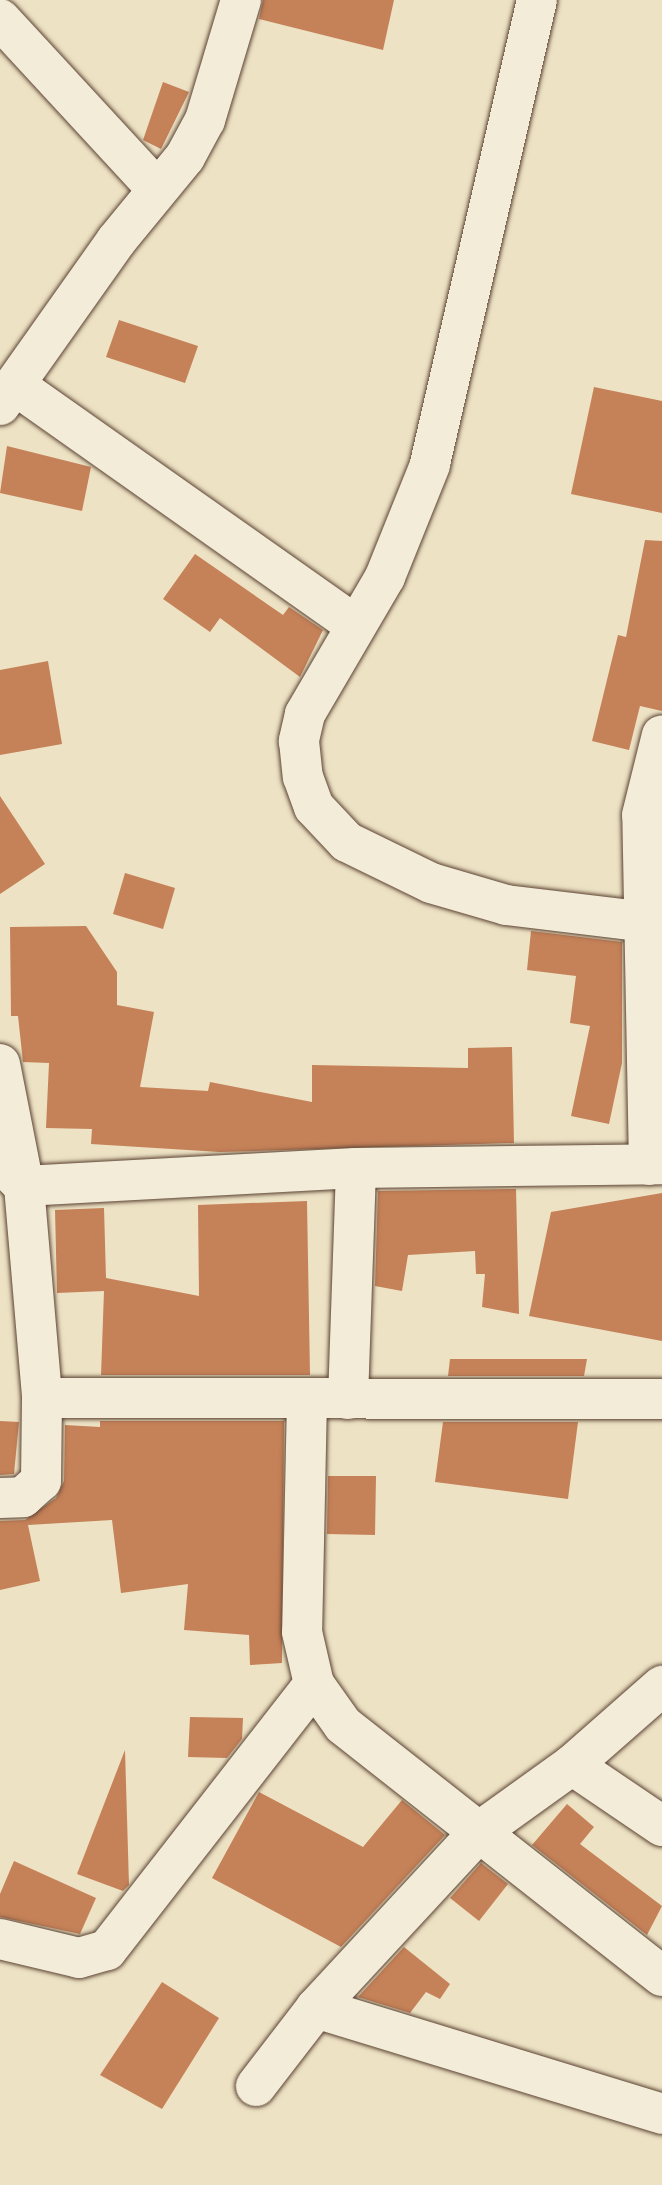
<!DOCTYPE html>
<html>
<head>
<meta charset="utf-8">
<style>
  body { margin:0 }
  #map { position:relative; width:662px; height:2185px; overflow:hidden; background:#ede2c4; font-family:Alegreya,serif }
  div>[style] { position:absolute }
  .building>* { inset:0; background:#c58158 }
  .roads { filter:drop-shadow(0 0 2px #5b4232) drop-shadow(0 0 2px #5b4232) }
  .minor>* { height:40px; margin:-20px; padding:0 20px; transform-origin:20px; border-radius:20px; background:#f3ecd9 }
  span { translate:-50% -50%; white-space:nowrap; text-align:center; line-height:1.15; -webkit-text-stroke:6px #f3ecd9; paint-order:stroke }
</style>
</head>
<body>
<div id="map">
  <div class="building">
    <i style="clip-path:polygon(263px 0,394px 0,383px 50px,259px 19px)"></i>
    <i style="clip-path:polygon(163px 82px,189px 92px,161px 149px,143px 140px)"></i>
    <i style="clip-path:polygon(119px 320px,198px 346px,185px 383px,106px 357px)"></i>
    <i style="clip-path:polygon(594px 387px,662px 401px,662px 513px,571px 494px)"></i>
    <i style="clip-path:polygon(7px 446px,91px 467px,82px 511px,0 493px)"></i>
    <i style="clip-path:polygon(645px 540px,662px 541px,662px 711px,640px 706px,629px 750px,592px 741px,618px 635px,626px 637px)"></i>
    <i style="clip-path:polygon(195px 554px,283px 615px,289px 607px,323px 630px,300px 677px,220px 618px,210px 632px,163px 599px)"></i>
    <i style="clip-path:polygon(48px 661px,62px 744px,0 755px,0 670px)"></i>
    <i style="clip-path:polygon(0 796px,45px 864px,0 894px)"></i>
    <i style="clip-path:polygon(125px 873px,175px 888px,163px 929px,113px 914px)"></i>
    <i style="clip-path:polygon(86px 926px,117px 972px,117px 1005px,154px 1012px,140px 1087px,208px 1091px,210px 1082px,312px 1102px,312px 1065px,468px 1068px,468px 1048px,512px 1047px,514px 1143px,220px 1152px,91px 1144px,92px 1129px,46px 1128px,49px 1063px,23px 1062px,18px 1016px,11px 1016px,10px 927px)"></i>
    <i style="clip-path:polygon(531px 931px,622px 942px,622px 1063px,609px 1124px,571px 1116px,590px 1026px,570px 1023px,576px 976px,527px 970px)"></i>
    <i style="clip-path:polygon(516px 1189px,519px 1314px,482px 1307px,485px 1274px,476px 1274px,475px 1251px,408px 1255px,402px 1291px,375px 1286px,378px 1191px)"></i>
    <i style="clip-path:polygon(662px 1193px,662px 1341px,529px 1316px,551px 1212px)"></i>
    <i style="clip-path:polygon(307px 1201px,310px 1375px,101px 1375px,104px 1291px,57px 1293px,55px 1210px,104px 1208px,106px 1278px,199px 1296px,198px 1205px)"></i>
    <i style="clip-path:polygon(450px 1359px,587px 1359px,584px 1376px,448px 1376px)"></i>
    <i style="clip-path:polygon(0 1421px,19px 1422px,14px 1474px,0 1475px)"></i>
    <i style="clip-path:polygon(100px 1421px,284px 1421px,282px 1663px,250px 1665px,249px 1635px,184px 1630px,188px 1584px,121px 1593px,112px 1520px,28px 1525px,40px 1581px,0 1590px,0 1521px,25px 1520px,56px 1498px,64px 1481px,65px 1425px,100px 1427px)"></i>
    <i style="clip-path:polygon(443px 1422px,578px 1422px,568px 1499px,435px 1482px)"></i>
    <i style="clip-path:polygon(328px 1476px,376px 1476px,375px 1535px,327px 1534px)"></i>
    <i style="clip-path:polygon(190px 1717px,243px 1718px,242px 1739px,227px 1758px,188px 1757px)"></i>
    <i style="clip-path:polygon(125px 1750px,129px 1885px,123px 1891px,77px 1874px)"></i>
    <i style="clip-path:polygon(259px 1792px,363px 1847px,402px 1800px,445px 1835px,341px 1947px,212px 1878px)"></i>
    <i style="clip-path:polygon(567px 1804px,594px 1827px,580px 1844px,662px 1906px,647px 1935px,532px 1845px)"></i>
    <i style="clip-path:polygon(14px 1861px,96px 1898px,80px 1934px,0 1917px,0 1894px)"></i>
    <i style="clip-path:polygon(481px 1863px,508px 1884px,479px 1921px,450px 1898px)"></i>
    <i style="clip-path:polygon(404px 1947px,450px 1984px,440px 1999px,426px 1992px,410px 2013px,358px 1997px)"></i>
    <i style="clip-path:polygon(162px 1982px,219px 2018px,162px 2109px,100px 2075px)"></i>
  </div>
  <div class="roads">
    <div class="minor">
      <i style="left:537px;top:0;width:477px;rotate:103deg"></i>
      <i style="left:430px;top:465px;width:121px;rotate:111.9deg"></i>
      <i style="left:385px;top:577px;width:159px;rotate:120.3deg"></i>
      <i style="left:305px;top:714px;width:28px;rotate:103deg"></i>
      <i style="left:299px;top:741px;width:36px;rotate:84deg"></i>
      <i style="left:303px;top:777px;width:32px;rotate:70deg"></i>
      <i style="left:314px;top:807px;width:48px;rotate:46.7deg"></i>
      <i style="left:347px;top:842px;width:93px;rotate:26deg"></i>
      <i style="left:431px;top:883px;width:78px;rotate:16.3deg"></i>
      <i style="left:506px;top:905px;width:141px;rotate:6.9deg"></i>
      <i style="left:0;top:19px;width:231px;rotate:47.3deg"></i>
      <i style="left:15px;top:385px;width:416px;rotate:35.2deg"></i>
      <i style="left:0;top:405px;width:201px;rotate:-54.7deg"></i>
      <i style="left:116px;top:241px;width:109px;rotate:-50.6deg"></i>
      <i style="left:185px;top:157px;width:42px;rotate:-61.6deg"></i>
      <i style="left:205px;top:120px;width:125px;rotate:-73.3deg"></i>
      <i style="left:0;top:1064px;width:124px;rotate:78.9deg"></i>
      <i style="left:24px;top:1186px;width:213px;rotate:85.1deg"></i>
      <i style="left:42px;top:1398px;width:620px;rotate:0.09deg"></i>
      <i style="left:649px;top:1165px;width:350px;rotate:-91.1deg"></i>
      <i style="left:642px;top:815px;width:82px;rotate:-76deg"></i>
      <i style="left:6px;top:1168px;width:25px;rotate:45deg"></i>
      <i style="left:24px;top:1186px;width:332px;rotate:-3.1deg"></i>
      <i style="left:356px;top:1168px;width:306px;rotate:-0.7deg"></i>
      <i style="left:307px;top:1399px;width:233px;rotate:91.2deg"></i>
      <i style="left:302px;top:1632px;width:53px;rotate:77deg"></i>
      <i style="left:314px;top:1684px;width:50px;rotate:54.7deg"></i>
      <i style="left:343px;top:1725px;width:406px;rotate:38.2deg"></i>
      <i style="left:348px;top:1399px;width:231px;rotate:-88deg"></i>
      <i style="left:0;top:1498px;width:23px;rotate:-2deg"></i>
      <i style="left:23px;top:1497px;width:24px;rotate:-42deg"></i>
      <i style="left:41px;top:1481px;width:83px;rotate:-89.3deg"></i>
      <i style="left:572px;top:1765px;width:109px;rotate:34.1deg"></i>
      <i style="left:0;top:1939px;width:81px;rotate:13.5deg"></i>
      <i style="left:79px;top:1958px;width:29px;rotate:-16deg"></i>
      <i style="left:107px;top:1950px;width:337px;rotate:-52.1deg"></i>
      <i style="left:316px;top:2008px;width:362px;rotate:17deg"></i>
      <i style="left:256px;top:2086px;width:98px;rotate:-52.4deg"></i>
      <i style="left:316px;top:2008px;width:241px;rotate:-47.2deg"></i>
      <i style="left:480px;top:1831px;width:113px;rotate:-35.7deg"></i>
      <i style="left:572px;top:1765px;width:120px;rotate:-41.3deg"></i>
    </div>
  </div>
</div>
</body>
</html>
